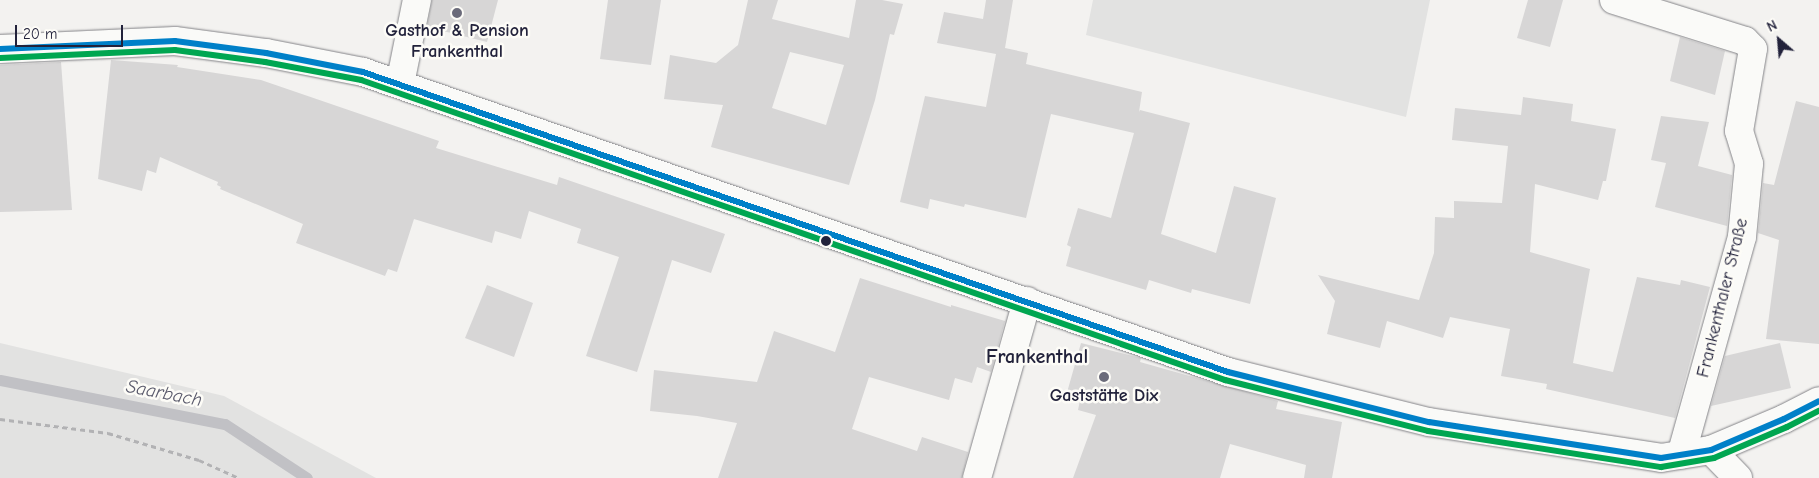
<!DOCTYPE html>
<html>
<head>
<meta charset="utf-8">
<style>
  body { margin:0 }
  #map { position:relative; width:1819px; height:478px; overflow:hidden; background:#f3f2f0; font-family:"Comic Neue",sans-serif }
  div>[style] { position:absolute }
  .green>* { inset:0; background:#e2e2e1 }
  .stream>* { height:11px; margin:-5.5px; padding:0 5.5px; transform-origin:5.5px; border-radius:5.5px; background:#c1c1c5 }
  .building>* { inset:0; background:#d7d6d6 }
  .path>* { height:3px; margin-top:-1.5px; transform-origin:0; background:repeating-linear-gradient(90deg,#b2b2b4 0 5px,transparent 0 9px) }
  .roads { filter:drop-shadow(0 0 1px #848488) drop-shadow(0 0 1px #848488) }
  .minor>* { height:28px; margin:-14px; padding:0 14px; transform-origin:14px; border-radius:14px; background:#fafaf8 }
  .major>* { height:28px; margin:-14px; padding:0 14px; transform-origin:14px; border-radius:14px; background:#fafaf8 }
  .bus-1>* { height:6px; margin:-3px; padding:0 3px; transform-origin:3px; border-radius:3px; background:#0080c8 }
  .bus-2>* { height:6px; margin:-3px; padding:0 3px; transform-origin:3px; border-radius:3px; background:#00a651 }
  .dots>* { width:14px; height:14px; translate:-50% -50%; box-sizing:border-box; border:2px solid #fdfcf7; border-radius:50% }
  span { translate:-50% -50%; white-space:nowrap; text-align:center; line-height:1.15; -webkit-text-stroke:5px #fdfcf7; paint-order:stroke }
  .poi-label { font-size:18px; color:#22223b; font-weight:700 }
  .street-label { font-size:18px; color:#22223b }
  .water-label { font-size:19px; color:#59596b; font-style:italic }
  .quarter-label { font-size:20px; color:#22223b; font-weight:700 }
  .north { position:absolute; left:1754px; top:15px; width:50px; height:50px; -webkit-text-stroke:4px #fdfcf7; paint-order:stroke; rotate:333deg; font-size:14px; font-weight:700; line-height:20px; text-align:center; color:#22223b }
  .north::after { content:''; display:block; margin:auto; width:18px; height:22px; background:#22223b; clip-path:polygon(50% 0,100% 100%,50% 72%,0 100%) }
  .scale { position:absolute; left:15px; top:25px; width:108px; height:22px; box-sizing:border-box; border:2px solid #22223b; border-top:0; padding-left:6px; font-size:15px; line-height:18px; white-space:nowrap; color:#22223b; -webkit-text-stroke:4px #fdfcf7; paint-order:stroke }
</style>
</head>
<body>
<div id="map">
  <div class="green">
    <i style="clip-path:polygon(1093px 0,1430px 0,1406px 117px,1086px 35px)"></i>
    <i style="clip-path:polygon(0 343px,224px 396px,376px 478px,0 478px)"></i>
  </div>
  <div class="stream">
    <i style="left:0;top:380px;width:229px;rotate:11.1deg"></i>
    <i style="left:225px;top:424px;width:98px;rotate:33.4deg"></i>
  </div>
  <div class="building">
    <i style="clip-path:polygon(432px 0,498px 0,487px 42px,427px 27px)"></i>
    <i style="clip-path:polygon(608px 0,661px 0,651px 65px,600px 59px)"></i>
    <i style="clip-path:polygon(evenodd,748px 0,778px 0,772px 19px,849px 38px,856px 0,882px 0,903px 4px,894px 35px,890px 34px,875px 100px,849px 185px,711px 147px,723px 105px,664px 99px,670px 55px,716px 63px,738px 45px,748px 0,790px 52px,844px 65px,826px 125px,772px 108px,790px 52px)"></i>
    <i style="clip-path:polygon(986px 0,1013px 0,1005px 48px,1028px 53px,1026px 64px,1142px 92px,1139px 112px,1140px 110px,1190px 123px,1161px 234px,1216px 253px,1234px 186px,1276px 198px,1250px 304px,1192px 289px,1191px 293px,1149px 280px,1146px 290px,1066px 266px,1071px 247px,1067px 245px,1078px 208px,1111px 218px,1134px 133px,1051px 114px,1026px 218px,965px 204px,964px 207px,930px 199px,928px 209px,900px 202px,925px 96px,986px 107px,996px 54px,937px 43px,944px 12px,983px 19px)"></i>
    <i style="clip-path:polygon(1528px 0,1563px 0,1550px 47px,1517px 38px)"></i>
    <i style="clip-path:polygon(1680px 37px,1725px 51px,1715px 95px,1670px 81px)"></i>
    <i style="clip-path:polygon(111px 60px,178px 65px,177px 67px,261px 80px,439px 141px,436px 148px,557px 185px,559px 177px,725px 234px,711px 273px,672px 260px,637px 372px,586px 356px,619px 257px,577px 243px,581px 229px,529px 211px,521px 239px,495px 231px,492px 243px,414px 219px,397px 272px,388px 269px,385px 276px,296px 243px,303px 224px,220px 189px,221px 187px,217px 185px,218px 182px,160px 157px,156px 173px,147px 170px,142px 191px,98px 179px)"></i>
    <i style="clip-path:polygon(61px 62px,72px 210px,0 212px,0 65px)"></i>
    <i style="clip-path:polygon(1523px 97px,1573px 104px,1571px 121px,1616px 129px,1606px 181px,1603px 181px,1598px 200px,1535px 184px,1530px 252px,1590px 269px,1573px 363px,1613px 372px,1637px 277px,1680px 285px,1681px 280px,1710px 287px,1675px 418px,1546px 389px,1547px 384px,1501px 376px,1510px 329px,1450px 317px,1443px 338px,1387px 321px,1380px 348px,1327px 334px,1335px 301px,1318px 275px,1419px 300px,1434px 253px,1435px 217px,1454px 218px,1454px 201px,1502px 203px,1508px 146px,1452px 140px,1455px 108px,1521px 115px)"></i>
    <i style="clip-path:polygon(1796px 101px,1819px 107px,1819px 344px,1766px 339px,1779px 240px,1758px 233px,1763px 183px,1774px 185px)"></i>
    <i style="clip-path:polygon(1661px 116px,1709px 122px,1698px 166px,1732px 175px,1727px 226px,1655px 207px,1666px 163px,1651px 160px)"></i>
    <i style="clip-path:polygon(860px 278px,951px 307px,951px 305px,1005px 321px,991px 372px,977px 367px,972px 383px,955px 378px,949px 400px,869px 377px,852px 429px,917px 451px,922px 437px,968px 452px,962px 478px,718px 478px,737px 423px,697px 416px,650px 411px,654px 370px,757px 382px,774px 331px,835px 352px)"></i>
    <i style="clip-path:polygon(487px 285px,533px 303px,514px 357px,465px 338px)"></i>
    <i style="clip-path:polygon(1081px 343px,1141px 358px,1140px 362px,1278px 401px,1276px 409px,1342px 422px,1332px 478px,1304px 478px,1306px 465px,1230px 444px,1220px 478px,1073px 478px,1096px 415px,1078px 410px,1080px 400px,1066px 396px)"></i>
    <i style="clip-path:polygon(1780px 343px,1791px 388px,1711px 406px,1725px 356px)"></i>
  </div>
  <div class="path">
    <i style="left:0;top:419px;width:109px;rotate:7.4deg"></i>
    <i style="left:108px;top:433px;width:95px;rotate:16.5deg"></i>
    <i style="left:199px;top:460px;width:44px;rotate:24.2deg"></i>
  </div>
  <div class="roads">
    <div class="minor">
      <i style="left:1614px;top:0;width:137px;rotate:17.4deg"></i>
      <i style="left:1745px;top:41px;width:11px;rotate:45deg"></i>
      <i style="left:1753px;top:49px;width:83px;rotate:99.7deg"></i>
      <i style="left:1739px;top:131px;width:34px;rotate:73deg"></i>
      <i style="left:1749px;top:164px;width:73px;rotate:95.5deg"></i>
      <i style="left:1742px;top:237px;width:226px;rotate:105.6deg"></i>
      <i style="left:400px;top:84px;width:86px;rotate:-78.6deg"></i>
      <i style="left:1711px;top:450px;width:39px;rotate:46deg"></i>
      <i style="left:977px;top:478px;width:184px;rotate:-74.2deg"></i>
    </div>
    <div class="major">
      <i style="left:0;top:49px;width:175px;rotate:-2.6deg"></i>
      <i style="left:175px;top:41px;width:92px;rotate:7.5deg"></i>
      <i style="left:266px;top:53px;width:99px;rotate:11.1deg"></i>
      <i style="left:363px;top:72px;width:916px;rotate:19.13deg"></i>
      <i style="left:1228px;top:372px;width:207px;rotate:14deg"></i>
      <i style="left:1429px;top:422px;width:235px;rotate:8.8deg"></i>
      <i style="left:1661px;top:458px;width:51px;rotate:-9.1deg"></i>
      <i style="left:1711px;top:450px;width:79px;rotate:-23deg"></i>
      <i style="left:1784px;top:419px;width:39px;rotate:-27deg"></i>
    </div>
  </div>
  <div class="bus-1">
    <i style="left:0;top:49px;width:175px;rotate:-2.6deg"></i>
    <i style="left:175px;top:41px;width:92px;rotate:7.5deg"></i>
    <i style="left:266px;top:53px;width:99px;rotate:11.1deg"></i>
    <i style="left:363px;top:72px;width:916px;rotate:19.13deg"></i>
    <i style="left:1228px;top:372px;width:207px;rotate:14deg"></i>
    <i style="left:1429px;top:422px;width:235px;rotate:8.8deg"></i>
    <i style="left:1661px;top:458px;width:51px;rotate:-9.1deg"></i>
    <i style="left:1711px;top:450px;width:79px;rotate:-23deg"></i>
    <i style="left:1784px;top:419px;width:39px;rotate:-27deg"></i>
  </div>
  <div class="bus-2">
    <i style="left:0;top:58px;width:175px;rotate:-2.6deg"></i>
    <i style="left:175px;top:50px;width:91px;rotate:7.6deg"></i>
    <i style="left:265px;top:62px;width:98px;rotate:10.6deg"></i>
    <i style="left:361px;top:80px;width:915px;rotate:19.15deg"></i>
    <i style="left:1225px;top:380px;width:209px;rotate:14.1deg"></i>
    <i style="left:1428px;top:431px;width:236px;rotate:8.8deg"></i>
    <i style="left:1661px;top:467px;width:54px;rotate:-9.6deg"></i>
    <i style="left:1714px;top:458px;width:79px;rotate:-23deg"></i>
    <i style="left:1787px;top:427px;width:36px;rotate:-27deg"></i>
  </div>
  <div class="dots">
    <i style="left:457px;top:13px;background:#6b6b7a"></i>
    <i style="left:826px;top:241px;background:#22223b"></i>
    <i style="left:1104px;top:377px;background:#6b6b7a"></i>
  </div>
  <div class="poi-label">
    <span style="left:457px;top:42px">Gasthof &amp; Pension<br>Frankenthal</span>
    <span style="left:1104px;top:396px">Gaststätte Dix</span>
  </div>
  <div class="street-label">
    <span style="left:1723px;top:298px;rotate:-76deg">Frankenthaler Straße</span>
  </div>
  <div class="water-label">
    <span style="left:164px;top:394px;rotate:11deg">Saarbach</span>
  </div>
  <div class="quarter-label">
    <span style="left:1037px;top:356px">Frankenthal</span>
  </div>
  <div class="north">N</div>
  <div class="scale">20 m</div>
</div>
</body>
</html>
